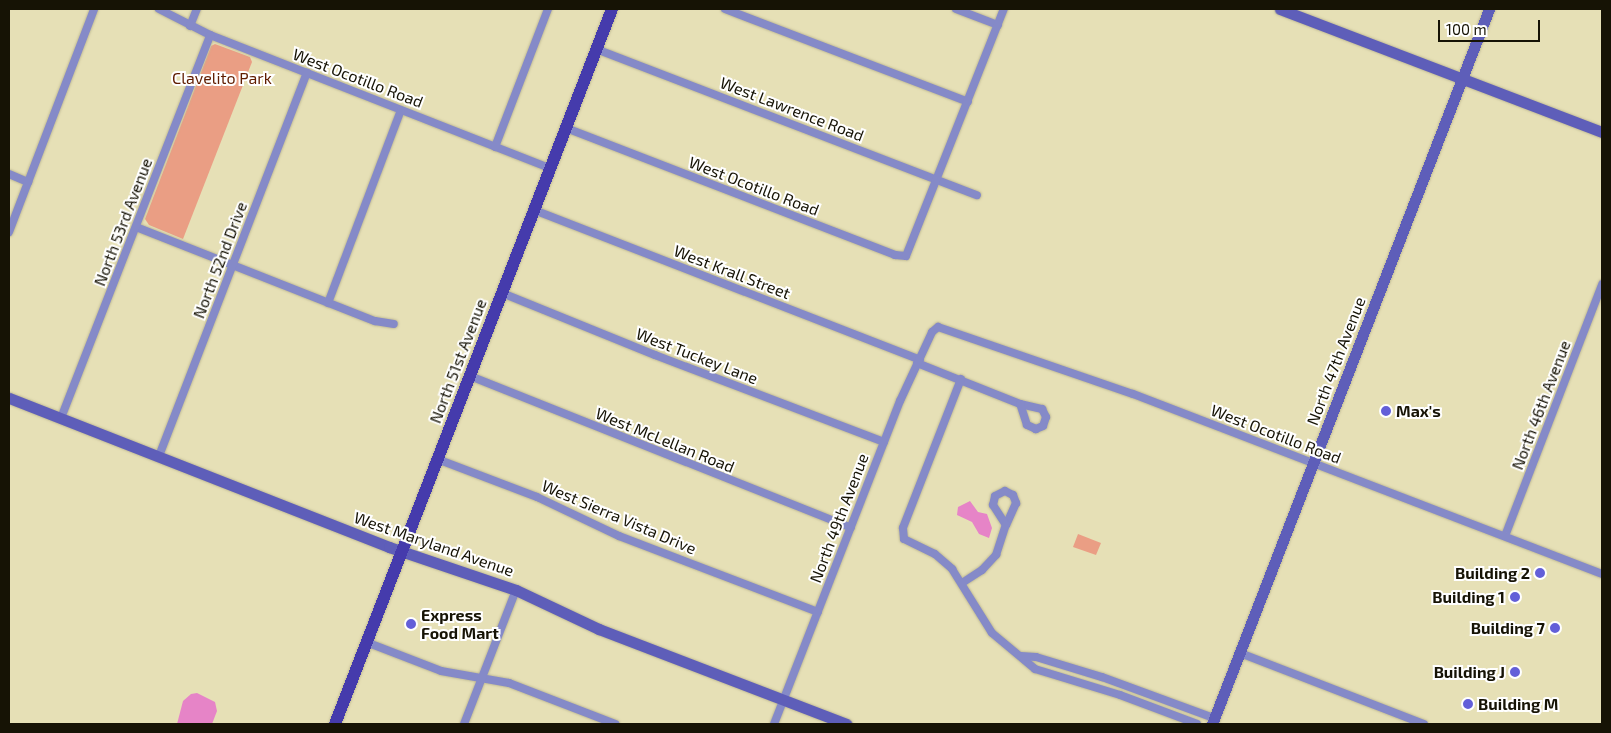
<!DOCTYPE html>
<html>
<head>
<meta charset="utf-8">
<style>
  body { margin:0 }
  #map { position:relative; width:1611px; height:733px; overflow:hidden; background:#e6e0b6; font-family:"Exo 2",sans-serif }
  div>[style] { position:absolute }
  .green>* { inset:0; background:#ea9e84 }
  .water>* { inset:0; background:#e684c7 }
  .roads { filter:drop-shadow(0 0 1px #c1bb96) drop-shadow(0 0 1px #c1bb96) }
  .street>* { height:8px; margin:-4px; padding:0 4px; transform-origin:4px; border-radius:4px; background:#858ac8 }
  .secondary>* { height:11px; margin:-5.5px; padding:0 5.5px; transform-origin:5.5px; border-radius:5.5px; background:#5e5eb9 }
  .primary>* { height:12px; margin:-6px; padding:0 6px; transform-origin:6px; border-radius:6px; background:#453bac }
  .dots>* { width:14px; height:14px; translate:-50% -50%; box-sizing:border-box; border:2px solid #fff; border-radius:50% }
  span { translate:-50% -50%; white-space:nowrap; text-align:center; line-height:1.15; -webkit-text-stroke:4px #fff; paint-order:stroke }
  .park-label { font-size:16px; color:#601d00 }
  .street-label { font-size:16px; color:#161305 }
  .poi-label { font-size:16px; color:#161305; font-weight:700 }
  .left { translate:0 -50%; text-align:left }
  .right { translate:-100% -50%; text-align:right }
  .frame { position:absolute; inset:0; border:10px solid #161305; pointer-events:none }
  .scale { position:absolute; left:1438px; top:20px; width:102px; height:22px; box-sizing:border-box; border:2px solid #161305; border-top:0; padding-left:6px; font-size:15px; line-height:18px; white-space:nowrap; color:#161305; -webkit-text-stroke:4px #fff; paint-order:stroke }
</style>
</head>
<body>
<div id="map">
  <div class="green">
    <i style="clip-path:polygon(215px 44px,250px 57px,252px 62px,183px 239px,149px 225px,145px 219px,211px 46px)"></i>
    <i style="clip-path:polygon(1078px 534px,1101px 543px,1096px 555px,1073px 547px)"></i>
  </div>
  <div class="water">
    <i style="clip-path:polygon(970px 501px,978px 512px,987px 514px,992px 528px,989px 538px,979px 534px,972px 522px,957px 515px,958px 507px)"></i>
    <i style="clip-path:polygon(197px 693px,215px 702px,217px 711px,212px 724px,177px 724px,183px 701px,191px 694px)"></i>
  </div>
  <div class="roads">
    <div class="street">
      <i style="left:159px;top:9px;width:57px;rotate:27deg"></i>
      <i style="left:210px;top:35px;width:365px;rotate:21.4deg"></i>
      <i style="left:725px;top:9px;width:260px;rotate:20.9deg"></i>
      <i style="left:956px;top:9px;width:45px;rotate:20.9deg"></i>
      <i style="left:190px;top:26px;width:18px;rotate:-68deg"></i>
      <i style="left:596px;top:49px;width:408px;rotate:21deg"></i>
      <i style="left:566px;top:128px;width:353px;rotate:21.1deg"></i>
      <i style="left:895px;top:255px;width:11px;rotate:5deg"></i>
      <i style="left:906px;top:256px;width:266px;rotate:-68.4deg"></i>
      <i style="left:495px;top:147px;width:148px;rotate:-69deg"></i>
      <i style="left:9px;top:174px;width:21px;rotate:23deg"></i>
      <i style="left:534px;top:210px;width:414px;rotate:21.2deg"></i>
      <i style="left:136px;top:227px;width:257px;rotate:21.5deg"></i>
      <i style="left:375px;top:321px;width:19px;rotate:9deg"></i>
      <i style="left:9px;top:232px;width:239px;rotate:-69.1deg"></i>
      <i style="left:502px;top:293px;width:165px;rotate:22.1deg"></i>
      <i style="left:655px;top:355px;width:245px;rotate:20.8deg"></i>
      <i style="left:328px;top:303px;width:206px;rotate:-69.3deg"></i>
      <i style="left:917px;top:363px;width:111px;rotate:21.7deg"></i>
      <i style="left:470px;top:376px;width:410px;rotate:21.7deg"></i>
      <i style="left:961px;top:379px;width:160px;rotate:111.3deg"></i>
      <i style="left:903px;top:528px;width:11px;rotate:85deg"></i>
      <i style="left:904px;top:539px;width:34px;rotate:26deg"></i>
      <i style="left:935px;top:554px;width:23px;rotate:41deg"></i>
      <i style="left:952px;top:569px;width:75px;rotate:58deg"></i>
      <i style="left:992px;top:633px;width:56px;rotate:39.9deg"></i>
      <i style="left:1035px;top:669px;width:89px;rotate:17deg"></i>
      <i style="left:1120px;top:695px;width:82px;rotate:20.6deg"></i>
      <i style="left:1020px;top:404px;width:23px;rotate:13deg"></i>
      <i style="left:1042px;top:409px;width:9px;rotate:63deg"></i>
      <i style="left:1046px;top:417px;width:9px;rotate:108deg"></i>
      <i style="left:1043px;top:426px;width:8px;rotate:157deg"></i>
      <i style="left:1036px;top:429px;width:10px;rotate:-156deg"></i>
      <i style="left:1027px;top:425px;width:22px;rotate:-108deg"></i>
      <i style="left:61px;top:418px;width:411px;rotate:-68.7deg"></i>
      <i style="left:159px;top:456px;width:411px;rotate:-68.9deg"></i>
      <i style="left:437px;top:459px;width:107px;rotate:20.8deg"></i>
      <i style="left:537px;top:497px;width:91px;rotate:25.4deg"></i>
      <i style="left:619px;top:536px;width:213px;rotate:20.9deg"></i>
      <i style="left:1005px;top:491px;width:9px;rotate:27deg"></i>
      <i style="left:1013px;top:495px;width:9px;rotate:69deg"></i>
      <i style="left:1016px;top:503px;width:24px;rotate:114deg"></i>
      <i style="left:1006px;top:525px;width:24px;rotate:-123deg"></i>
      <i style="left:993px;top:505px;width:9px;rotate:-77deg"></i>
      <i style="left:995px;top:496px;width:11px;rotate:-27deg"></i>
      <i style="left:1505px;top:536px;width:270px;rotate:-68.9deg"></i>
      <i style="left:962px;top:583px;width:24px;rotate:-33deg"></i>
      <i style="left:982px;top:570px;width:21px;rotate:-47deg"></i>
      <i style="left:996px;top:555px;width:32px;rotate:-72deg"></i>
      <i style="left:366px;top:642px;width:80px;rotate:21.1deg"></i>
      <i style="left:441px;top:671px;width:69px;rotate:10deg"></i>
      <i style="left:509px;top:683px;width:114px;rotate:21.1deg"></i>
      <i style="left:1240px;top:653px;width:197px;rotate:21.1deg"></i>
      <i style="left:1021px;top:656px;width:15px;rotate:4deg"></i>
      <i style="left:1036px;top:657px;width:69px;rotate:16.9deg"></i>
      <i style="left:1102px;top:677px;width:119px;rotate:20.1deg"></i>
      <i style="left:464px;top:724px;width:144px;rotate:-68.8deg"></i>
      <i style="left:774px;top:724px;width:347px;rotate:-68.7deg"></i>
      <i style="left:900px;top:401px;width:76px;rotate:-65.1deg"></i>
      <i style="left:932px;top:332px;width:8px;rotate:-40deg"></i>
      <i style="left:938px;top:327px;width:206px;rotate:19deg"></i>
      <i style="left:1133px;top:394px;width:502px;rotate:21deg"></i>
    </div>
    <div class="secondary">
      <i style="left:1280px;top:9px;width:345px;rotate:20.9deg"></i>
      <i style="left:9px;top:398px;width:408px;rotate:21.4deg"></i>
      <i style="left:389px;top:547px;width:134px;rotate:18.7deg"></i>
      <i style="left:516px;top:590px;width:92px;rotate:25.2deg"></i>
      <i style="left:599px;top:629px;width:265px;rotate:21deg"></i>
      <i style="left:1212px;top:724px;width:767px;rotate:-68.82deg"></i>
    </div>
    <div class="primary">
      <i style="left:335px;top:724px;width:767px;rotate:-68.82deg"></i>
    </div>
  </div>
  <div class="dots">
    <i style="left:1386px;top:411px;background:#635fd8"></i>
    <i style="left:1540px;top:573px;background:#635fd8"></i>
    <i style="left:1515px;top:597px;background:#635fd8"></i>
    <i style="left:411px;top:624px;background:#635fd8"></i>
    <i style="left:1555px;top:628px;background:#635fd8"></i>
    <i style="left:1515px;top:672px;background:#635fd8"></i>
    <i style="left:1468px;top:704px;background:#635fd8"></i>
  </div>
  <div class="park-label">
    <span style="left:222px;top:78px">Clavelito Park</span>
  </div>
  <div class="street-label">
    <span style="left:358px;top:78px;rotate:21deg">West Ocotillo Road</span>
    <span style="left:792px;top:109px;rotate:21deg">West Lawrence Road</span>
    <span style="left:754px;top:186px;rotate:21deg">West Ocotillo Road</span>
    <span style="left:123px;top:222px;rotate:-69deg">North 53rd Avenue</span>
    <span style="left:220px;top:260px;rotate:-69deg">North 52nd Drive</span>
    <span style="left:732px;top:272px;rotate:21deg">West Krall Street</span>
    <span style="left:697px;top:356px;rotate:21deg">West Tuckey Lane</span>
    <span style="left:458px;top:361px;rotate:-69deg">North 51st Avenue</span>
    <span style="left:1336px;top:361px;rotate:-69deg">North 47th Avenue</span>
    <span style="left:1541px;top:405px;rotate:-69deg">North 46th Avenue</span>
    <span style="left:1276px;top:434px;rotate:21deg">West Ocotillo Road</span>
    <span style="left:665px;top:440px;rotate:22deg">West McLellan Road</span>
    <span style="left:619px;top:517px;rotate:23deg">West Sierra Vista Drive</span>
    <span style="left:839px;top:518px;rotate:-69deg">North 49th Avenue</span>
    <span style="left:434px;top:544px;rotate:19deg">West Maryland Avenue</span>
  </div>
  <div class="poi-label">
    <span class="left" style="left:1396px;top:411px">Max's</span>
    <span class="right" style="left:1530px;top:573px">Building 2</span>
    <span class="right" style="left:1505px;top:597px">Building 1</span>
    <span class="left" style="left:421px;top:624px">Express<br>Food Mart</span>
    <span class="right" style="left:1545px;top:628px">Building 7</span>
    <span class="right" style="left:1505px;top:672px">Building J</span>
    <span class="left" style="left:1478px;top:704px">Building M</span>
  </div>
  <div class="frame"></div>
  <div class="scale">100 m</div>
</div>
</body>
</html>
